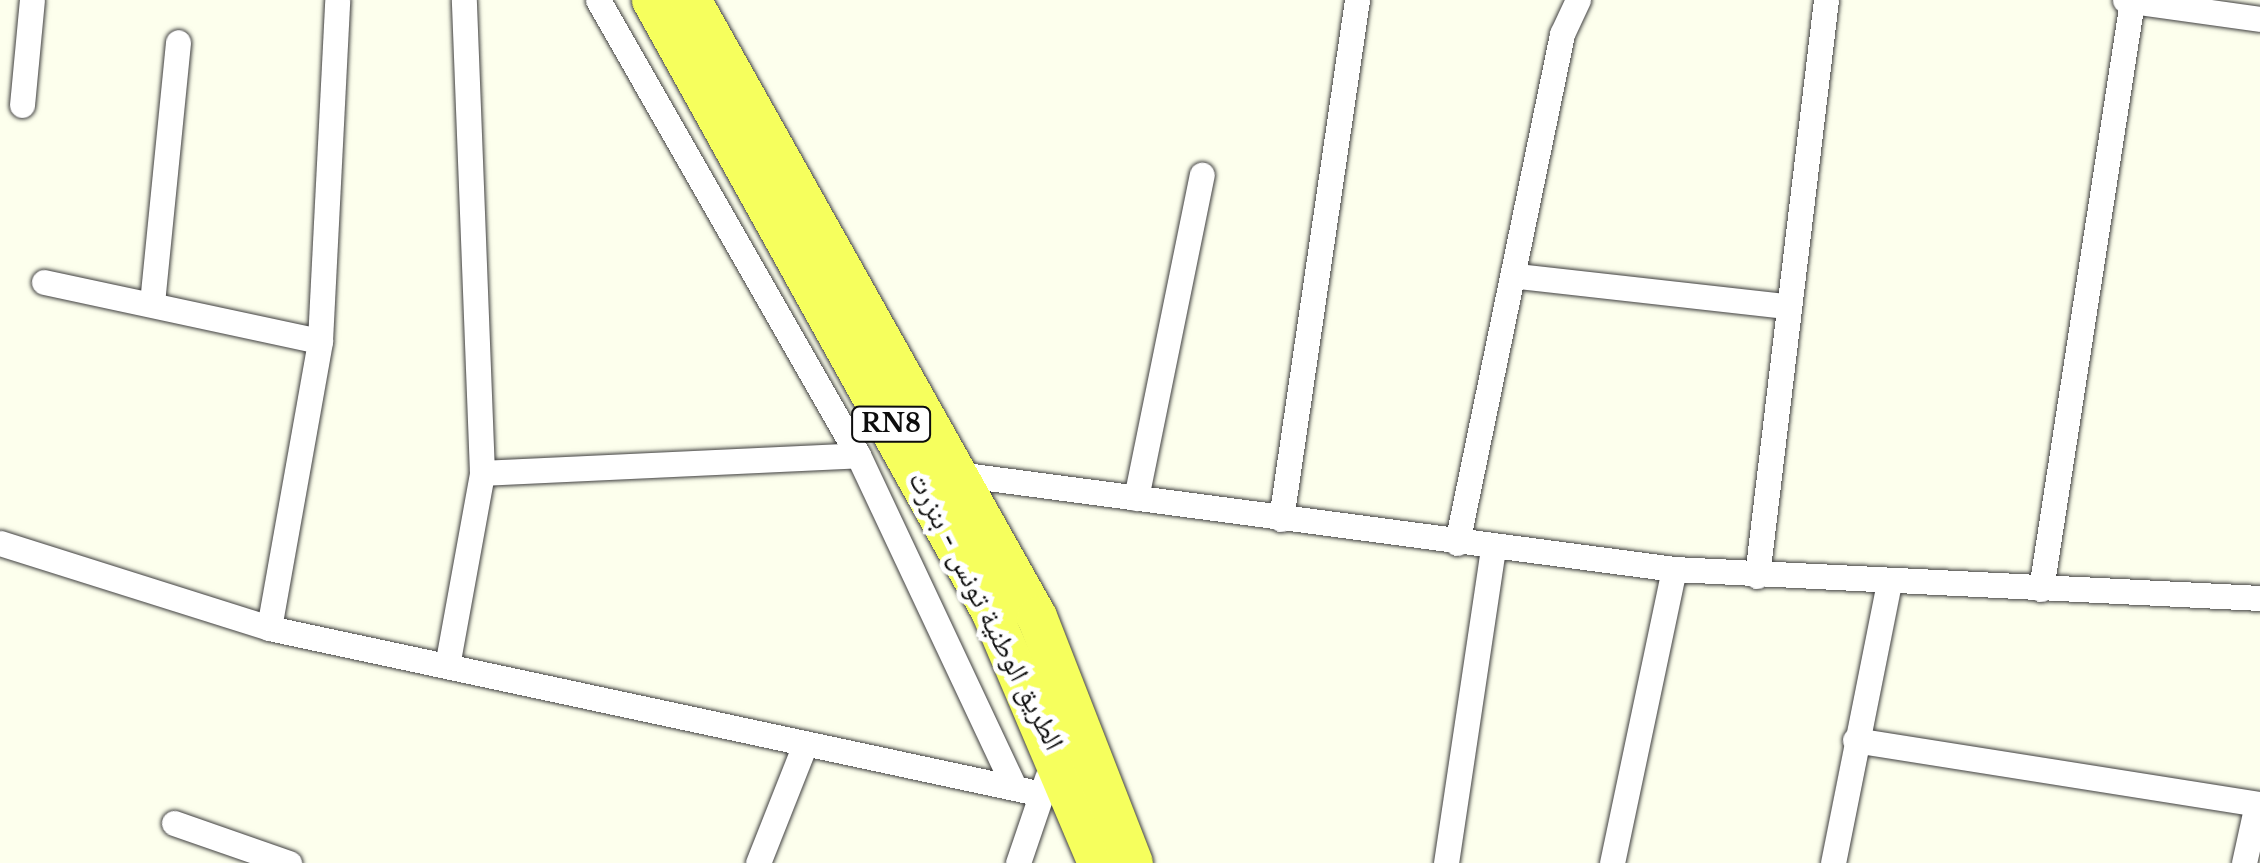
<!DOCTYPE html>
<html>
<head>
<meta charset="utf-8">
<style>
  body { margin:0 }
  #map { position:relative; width:2260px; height:863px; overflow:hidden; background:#fdffed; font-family:"Libre Baskerville","Noto Naskh Arabic",serif }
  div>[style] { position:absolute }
  .roads { filter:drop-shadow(0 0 2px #404040) drop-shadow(0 0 2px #404040) }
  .street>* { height:25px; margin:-12.5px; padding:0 12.5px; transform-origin:12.5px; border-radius:12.5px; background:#fff }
  .primary>* { height:40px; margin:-20px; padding:0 20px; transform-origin:20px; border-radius:20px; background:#f6ff5d }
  span { translate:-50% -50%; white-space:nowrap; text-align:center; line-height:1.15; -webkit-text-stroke:10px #fff; paint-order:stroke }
  .shield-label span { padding:2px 8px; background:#fff; border:2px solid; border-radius:8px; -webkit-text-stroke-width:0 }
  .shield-label { font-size:25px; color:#0d0d0d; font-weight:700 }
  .street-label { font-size:28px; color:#0d0d0d }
</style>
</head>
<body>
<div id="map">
  <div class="roads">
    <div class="street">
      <i style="left:598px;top:0;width:524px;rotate:60.26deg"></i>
      <i style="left:858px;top:455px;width:366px;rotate:64.8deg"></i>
      <i style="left:2125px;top:0;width:136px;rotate:8deg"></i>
      <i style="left:22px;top:105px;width:105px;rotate:-84.6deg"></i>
      <i style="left:1518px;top:276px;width:271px;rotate:6.4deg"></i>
      <i style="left:44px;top:282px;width:282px;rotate:12.1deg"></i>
      <i style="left:152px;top:303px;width:262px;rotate:-84.3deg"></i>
      <i style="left:482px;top:473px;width:376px;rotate:-2.7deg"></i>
      <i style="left:950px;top:473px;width:730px;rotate:7.55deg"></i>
      <i style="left:1674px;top:569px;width:587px;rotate:2.83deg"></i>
      <i style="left:1136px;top:498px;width:330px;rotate:-78.5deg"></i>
      <i style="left:1281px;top:519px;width:525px;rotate:-81.67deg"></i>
      <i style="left:0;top:543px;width:282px;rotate:17.5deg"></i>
      <i style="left:269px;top:628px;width:791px;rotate:12.12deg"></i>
      <i style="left:1457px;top:543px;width:520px;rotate:-78.34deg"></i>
      <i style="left:1562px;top:34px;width:38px;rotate:-65deg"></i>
      <i style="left:1757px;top:576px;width:580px;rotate:-83.17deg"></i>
      <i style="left:2041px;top:589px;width:595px;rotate:-81.2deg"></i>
      <i style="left:269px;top:628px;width:291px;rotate:-79.9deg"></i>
      <i style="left:320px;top:341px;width:341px;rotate:-87.1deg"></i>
      <i style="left:447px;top:666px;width:196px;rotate:-79.7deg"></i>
      <i style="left:482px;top:473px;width:473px;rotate:-92.2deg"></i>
      <i style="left:1855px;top:740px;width:410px;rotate:9deg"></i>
      <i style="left:174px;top:823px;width:122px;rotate:19.2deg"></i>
      <i style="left:758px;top:863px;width:125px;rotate:-68.4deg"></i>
      <i style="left:1018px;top:863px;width:90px;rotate:-71.2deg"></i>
      <i style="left:1446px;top:863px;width:318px;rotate:-81.5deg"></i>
      <i style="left:1612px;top:863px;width:300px;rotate:-78.1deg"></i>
      <i style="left:1833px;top:863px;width:286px;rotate:-78.7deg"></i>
      <i style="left:2244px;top:863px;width:60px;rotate:-77.6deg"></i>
    </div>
    <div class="primary">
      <i style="left:652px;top:0;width:699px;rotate:60.98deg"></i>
      <i style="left:991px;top:611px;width:274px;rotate:67deg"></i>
      <i style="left:691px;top:0;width:707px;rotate:60.72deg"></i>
      <i style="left:1037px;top:617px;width:264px;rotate:68.7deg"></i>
    </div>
  </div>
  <div class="shield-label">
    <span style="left:891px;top:424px">RN8</span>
  </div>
  <div class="street-label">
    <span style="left:986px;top:611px;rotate:63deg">الطريق الوطنية تونس - بنزرت</span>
  </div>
</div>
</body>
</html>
